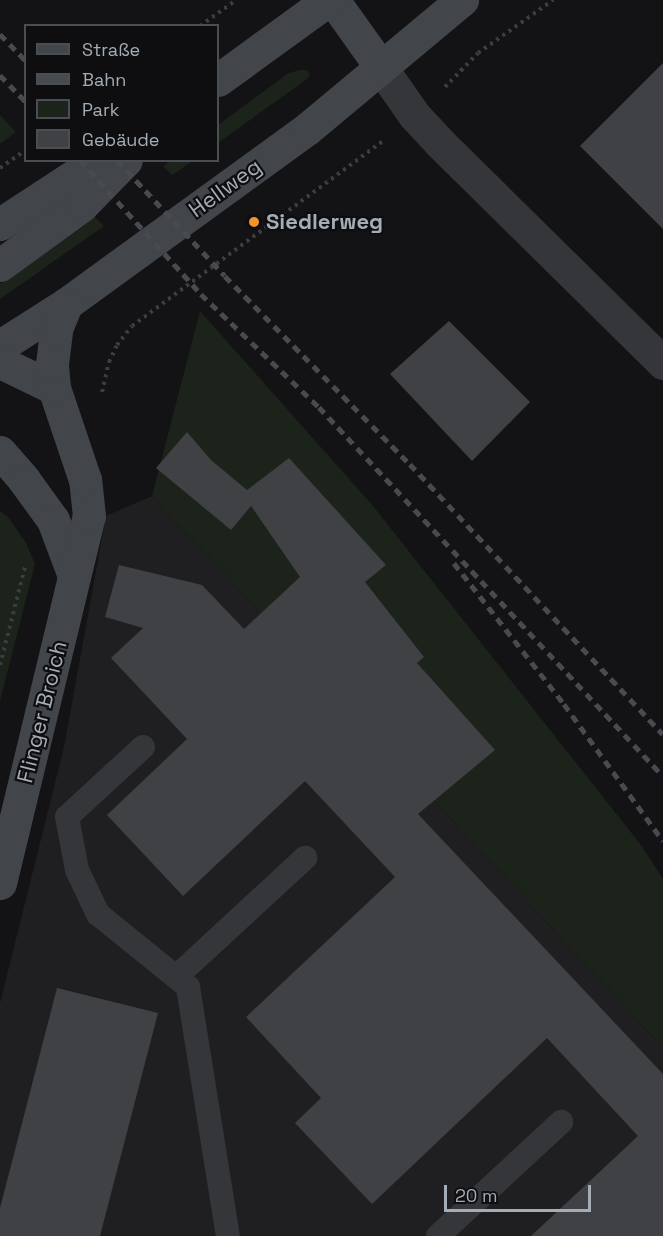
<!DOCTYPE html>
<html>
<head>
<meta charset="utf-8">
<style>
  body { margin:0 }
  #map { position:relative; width:663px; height:1236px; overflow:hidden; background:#131315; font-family:"Space Grotesk",sans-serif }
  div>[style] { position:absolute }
  .built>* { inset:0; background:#1f1f22 }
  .green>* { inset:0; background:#1b231b }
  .building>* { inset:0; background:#3f4145 }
  .path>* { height:4px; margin-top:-2px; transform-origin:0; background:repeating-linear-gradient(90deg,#3a3d41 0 3px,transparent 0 7.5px) }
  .lane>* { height:24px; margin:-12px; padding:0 12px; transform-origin:12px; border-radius:12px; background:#34363a }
  .street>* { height:33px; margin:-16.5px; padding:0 16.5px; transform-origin:16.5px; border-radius:16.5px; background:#34363a }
  .secondary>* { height:33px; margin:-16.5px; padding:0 16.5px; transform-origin:16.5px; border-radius:16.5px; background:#42454a }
  .rail>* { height:4.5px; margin-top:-2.25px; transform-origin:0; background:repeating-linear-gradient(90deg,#474a4f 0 8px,transparent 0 14px) }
  .dots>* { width:16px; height:16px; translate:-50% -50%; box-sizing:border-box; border:3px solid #0e0e10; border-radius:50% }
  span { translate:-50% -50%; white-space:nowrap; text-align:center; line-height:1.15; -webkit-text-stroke:4.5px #0e0e10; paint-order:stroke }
  .street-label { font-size:22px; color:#a4acb6 }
  .poi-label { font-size:22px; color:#a4acb6; font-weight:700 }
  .left { translate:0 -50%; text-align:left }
  .legend { position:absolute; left:24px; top:24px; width:195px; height:138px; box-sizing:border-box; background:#0e0e10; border:2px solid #4a4d52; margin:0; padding:8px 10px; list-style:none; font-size:18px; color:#a4acb6 }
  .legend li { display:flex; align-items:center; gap:12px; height:30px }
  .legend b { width:30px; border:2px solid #4a4d52 }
  .scale { position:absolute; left:444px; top:1185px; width:147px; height:27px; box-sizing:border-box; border:3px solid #a4acb6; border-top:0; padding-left:8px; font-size:18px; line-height:21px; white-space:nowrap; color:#a4acb6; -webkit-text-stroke:4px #0e0e10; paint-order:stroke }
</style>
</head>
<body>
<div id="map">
  <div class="built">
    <i style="clip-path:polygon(152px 496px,663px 1048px,663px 1236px,0 1236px,0 1003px,64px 747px,106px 516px)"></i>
  </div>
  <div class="green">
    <i style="clip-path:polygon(299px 70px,307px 70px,310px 75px,307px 79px,218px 143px,218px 125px,287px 74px)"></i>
    <i style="clip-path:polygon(0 115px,16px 132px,0 144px)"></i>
    <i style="clip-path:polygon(170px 161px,170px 160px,193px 161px,172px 175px,163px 166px)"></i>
    <i style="clip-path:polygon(94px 216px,104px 226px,0 299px,0 284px,4px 281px)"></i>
    <i style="clip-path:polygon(200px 311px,373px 506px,641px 845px,663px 879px,663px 1048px,152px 496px)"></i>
    <i style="clip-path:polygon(0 511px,8px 517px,26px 543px,35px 564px,0 701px)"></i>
  </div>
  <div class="building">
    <i style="clip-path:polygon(663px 63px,663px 229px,580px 146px)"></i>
    <i style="clip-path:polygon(449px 321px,530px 402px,472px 461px,390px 374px)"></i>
    <i style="clip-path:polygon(187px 432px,211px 460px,247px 490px,289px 458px,386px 565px,365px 582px,424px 657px,417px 663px,495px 750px,418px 814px,663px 1074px,663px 1236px,531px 1236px,638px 1136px,547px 1038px,372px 1204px,295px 1123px,321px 1098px,246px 1017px,395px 877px,305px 781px,183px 896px,107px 815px,187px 739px,111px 658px,143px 628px,105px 617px,119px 565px,202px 585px,244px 629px,300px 577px,251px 506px,231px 530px,156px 468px)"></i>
    <i style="clip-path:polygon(57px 988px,158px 1013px,100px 1236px,0 1236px,0 1208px)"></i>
  </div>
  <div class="path">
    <i style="left:200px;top:26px;width:44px;rotate:-35.8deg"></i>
    <i style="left:445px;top:87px;width:47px;rotate:-45.9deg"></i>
    <i style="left:478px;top:53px;width:92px;rotate:-35.2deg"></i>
    <i style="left:0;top:168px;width:32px;rotate:-35deg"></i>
    <i style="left:102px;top:392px;width:31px;rotate:-77deg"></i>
    <i style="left:109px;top:362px;width:19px;rotate:-65deg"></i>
    <i style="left:117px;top:345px;width:24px;rotate:-52deg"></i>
    <i style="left:132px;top:326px;width:312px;rotate:-36.4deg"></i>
    <i style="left:0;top:665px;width:101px;rotate:-75.7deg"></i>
  </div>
  <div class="lane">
    <i style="left:143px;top:747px;width:103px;rotate:137.4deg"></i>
    <i style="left:67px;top:817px;width:54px;rotate:79.3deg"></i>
    <i style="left:77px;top:870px;width:49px;rotate:64.5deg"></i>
    <i style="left:98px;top:914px;width:116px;rotate:39deg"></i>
    <i style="left:188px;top:987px;width:252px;rotate:80.9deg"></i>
    <i style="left:176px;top:977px;width:176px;rotate:-42.7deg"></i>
    <i style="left:438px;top:1236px;width:168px;rotate:-42.8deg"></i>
  </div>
  <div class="street">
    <i style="left:380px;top:66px;width:60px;rotate:55.2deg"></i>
    <i style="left:414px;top:115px;width:37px;rotate:47deg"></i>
    <i style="left:439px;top:142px;width:315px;rotate:44.6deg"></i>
  </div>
  <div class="secondary">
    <i style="left:333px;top:0;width:81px;rotate:54.5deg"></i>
    <i style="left:218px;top:80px;width:136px;rotate:-36deg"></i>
    <i style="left:0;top:224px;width:117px;rotate:-33.1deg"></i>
    <i style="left:0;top:265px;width:100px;rotate:-36.1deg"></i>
    <i style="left:81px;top:206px;width:64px;rotate:-45.6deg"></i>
    <i style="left:0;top:346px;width:78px;rotate:-32.5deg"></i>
    <i style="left:66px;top:304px;width:298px;rotate:-36deg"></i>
    <i style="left:307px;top:129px;width:202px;rotate:-39.8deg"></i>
    <i style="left:0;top:362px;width:60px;rotate:25.7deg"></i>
    <i style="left:0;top:452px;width:37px;rotate:49deg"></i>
    <i style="left:24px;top:480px;width:49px;rotate:54.1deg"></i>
    <i style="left:53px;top:520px;width:60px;rotate:69.4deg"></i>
    <i style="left:0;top:883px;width:378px;rotate:-76.4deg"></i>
    <i style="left:89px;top:516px;width:36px;rotate:-96deg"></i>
    <i style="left:85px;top:480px;width:97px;rotate:-108.6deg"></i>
    <i style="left:54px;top:388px;width:24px;rotate:-95deg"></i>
    <i style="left:52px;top:364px;width:35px;rotate:-83deg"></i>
    <i style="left:56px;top:329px;width:27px;rotate:-68deg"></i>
  </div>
  <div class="rail">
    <i style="left:0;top:34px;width:37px;rotate:46deg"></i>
    <i style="left:0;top:75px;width:37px;rotate:46deg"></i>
    <i style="left:80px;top:160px;width:181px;rotate:47.9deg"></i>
    <i style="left:201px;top:294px;width:163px;rotate:43.8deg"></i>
    <i style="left:319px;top:407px;width:504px;rotate:47.01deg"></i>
    <i style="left:117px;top:160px;width:158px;rotate:47deg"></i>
    <i style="left:225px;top:276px;width:264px;rotate:45.5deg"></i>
    <i style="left:410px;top:464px;width:370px;rotate:46.9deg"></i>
    <i style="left:454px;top:563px;width:179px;rotate:52deg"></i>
    <i style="left:564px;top:704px;width:169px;rotate:54.1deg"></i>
  </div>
  <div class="dots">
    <i style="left:254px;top:222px;background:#f5942b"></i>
  </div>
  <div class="street-label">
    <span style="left:225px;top:188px;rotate:-36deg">Hellweg</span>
    <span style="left:42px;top:712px;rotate:-76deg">Flinger Broich</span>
  </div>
  <div class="poi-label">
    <span class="left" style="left:266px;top:222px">Siedlerweg</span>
  </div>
  <ul class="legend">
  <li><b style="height:8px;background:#42454a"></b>Straße</li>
  <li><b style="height:8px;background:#474a4f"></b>Bahn</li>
  <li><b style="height:16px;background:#1b231b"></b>Park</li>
  <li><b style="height:16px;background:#3f4145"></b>Gebäude</li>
  </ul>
  <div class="scale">20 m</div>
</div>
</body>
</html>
